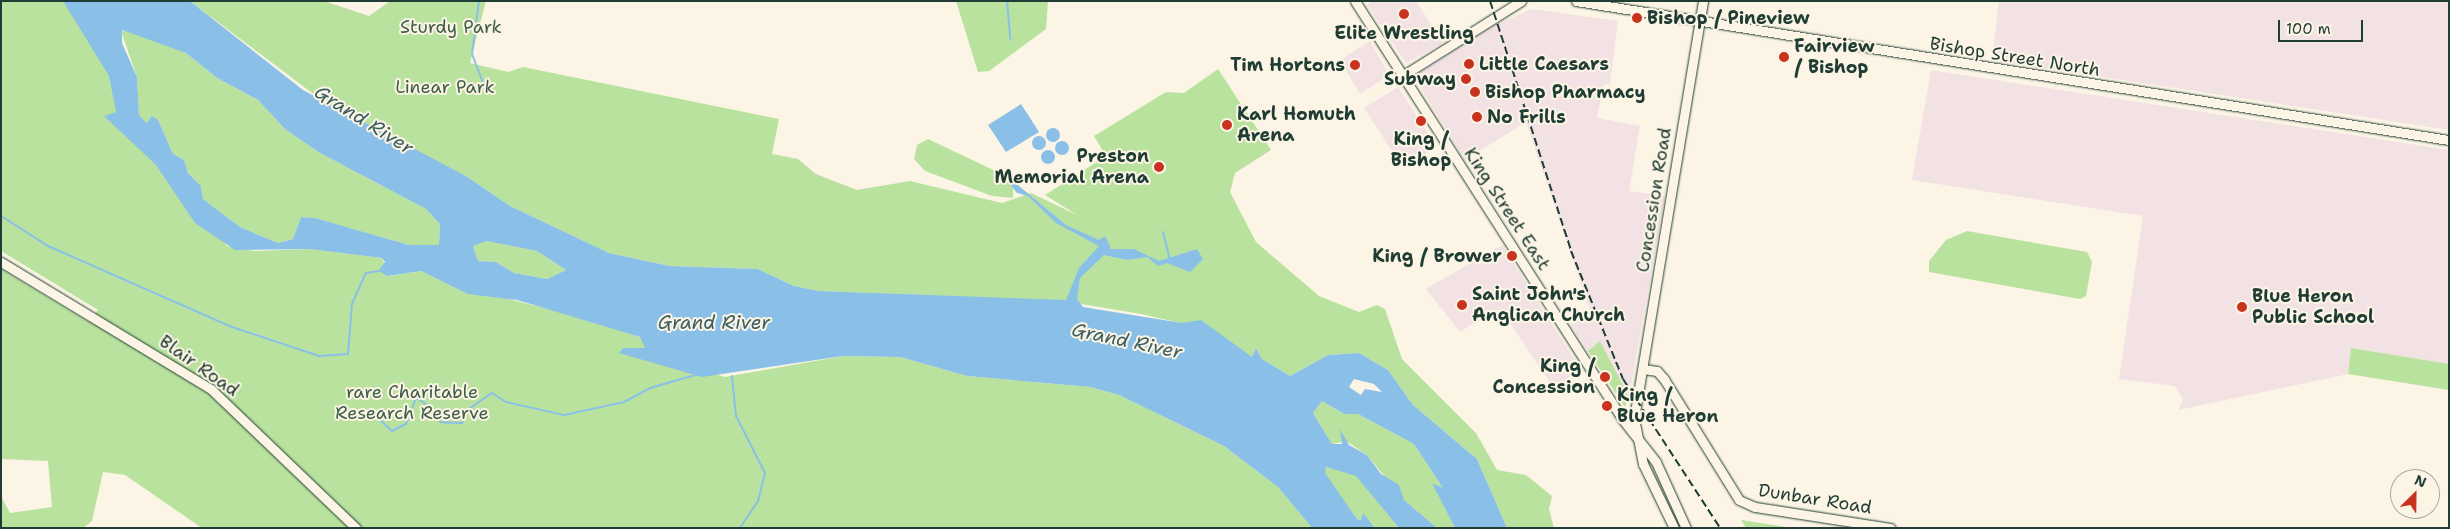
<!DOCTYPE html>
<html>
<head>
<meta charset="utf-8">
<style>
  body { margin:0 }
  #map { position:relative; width:2450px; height:529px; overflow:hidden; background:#fcf5e5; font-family:"Shantell Sans",sans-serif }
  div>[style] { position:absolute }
  .built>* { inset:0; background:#f2e2e4 }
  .green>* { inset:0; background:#b9e29e }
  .water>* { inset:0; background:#8ac0e8 }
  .round { border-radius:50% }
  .stream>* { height:2px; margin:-1px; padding:0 1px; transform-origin:1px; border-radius:1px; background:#8ac0e8 }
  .roads { filter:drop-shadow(0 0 1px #1f3d34) drop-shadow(0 0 1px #1f3d34) }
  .secondary>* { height:9px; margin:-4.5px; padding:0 4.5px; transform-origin:4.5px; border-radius:4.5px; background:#fcf5e5 }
  .rail>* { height:2px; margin-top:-1px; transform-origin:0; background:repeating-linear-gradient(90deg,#1f3d34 0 8px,transparent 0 12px) }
  .dots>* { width:14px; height:14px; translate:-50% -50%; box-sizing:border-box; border:2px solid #fcf5e5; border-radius:50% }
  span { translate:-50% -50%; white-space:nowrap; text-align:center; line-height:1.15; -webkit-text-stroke:4px #fcf5e5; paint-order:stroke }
  .poi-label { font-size:18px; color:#1f3d34; font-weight:700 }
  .left { translate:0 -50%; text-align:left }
  .right { translate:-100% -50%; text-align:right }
  .park-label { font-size:18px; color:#3e5e49 }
  .street-label { font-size:18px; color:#1f3d34 }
  .water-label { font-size:19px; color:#3a5e61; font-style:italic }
  .frame { position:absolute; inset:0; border:2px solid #1f3d34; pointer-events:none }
  .north { position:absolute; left:2390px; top:469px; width:50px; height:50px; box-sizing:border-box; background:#fcf5e5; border:1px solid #a4ab9e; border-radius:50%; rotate:23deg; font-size:14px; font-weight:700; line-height:20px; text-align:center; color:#1f3d34 }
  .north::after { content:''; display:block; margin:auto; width:18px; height:22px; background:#c8321e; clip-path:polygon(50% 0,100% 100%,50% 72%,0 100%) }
  .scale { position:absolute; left:2278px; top:20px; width:85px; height:22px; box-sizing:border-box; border:2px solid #1f3d34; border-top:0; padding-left:6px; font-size:15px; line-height:18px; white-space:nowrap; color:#1f3d34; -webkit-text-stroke:4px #fcf5e5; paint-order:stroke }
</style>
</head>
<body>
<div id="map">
  <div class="built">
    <i style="clip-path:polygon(1373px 1px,1416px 1px,1443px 43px,1406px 63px,1367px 5px)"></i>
    <i style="clip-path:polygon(1999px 1px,2449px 1px,2449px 130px,1992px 60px)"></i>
    <i style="clip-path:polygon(1532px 9px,1618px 21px,1610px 85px,1604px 84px,1597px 118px,1640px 126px,1629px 191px,1665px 196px,1629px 397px,1600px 341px,1588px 351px,1571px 325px,1591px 313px,1526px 122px,1465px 160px,1416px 80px,1420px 72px,1493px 26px)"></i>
    <i style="clip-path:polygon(1370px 41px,1389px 75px,1360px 94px,1340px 60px)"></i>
    <i style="clip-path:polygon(1931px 70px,2449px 150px,2449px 364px,2351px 348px,2348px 374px,2178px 410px,2183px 400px,2175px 386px,2119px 379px,2143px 216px,1912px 180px)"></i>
    <i style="clip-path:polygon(1398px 87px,1437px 147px,1403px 168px,1364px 108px)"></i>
    <i style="clip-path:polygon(1502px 245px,1581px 370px,1553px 387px,1504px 314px,1495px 309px,1460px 332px,1426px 289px)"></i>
  </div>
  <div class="green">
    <i style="clip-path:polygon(1px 1px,71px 1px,127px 100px,227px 246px,255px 251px,309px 249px,382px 258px,390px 276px,421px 271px,444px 282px,594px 321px,645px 339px,645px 348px,640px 348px,725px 377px,843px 356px,900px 357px,967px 376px,1090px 387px,1119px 395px,1224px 446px,1278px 487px,1312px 528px,202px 528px,125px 475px,103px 472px,92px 521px,83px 528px,1px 528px,1px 496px,10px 513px,52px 507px,48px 461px,1px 459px,1px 269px,89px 322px,98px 310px,1px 251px)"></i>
    <i style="clip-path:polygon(190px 1px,324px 1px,369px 16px,390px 1px,486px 1px,470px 63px,508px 72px,523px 67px,779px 119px,772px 154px,798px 159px,816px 174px,857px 190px,910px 181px,1002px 203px,1031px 193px,1077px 215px,1045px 195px,1106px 156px,1094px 136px,1166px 92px,1184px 93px,1218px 69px,1271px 150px,1235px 173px,1230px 192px,1256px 242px,1319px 296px,1359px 312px,1377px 305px,1385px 309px,1402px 359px,1476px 433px,1497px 470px,1526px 475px,1552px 496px,1549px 509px,1554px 528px,1507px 528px,1477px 459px,1413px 405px,1388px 370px,1359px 353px,1328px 355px,1290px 376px,1262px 359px,1256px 348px,1252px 357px,1210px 330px,1141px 314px,1063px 301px,819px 291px,794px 286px,758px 269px,670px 266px,609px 253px,510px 206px,466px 176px,332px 108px)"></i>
    <i style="clip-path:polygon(956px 1px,1048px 1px,1046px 29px,989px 71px,978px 72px)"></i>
    <i style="clip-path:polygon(121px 31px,137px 32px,186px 53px,217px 78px,258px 100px,286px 130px,320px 153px,426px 209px,440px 224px,439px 245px,409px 245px,314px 218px,301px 217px,293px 239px,278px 243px,240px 227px,203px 199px,201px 186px,188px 173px,184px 160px,173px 154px,158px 120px,147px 123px,139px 115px,137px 77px)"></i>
    <i style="clip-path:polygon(928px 139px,1008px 177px,1013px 181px,1013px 198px,992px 196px,925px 171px,914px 159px,917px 145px)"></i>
    <i style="clip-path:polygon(1967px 231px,2087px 252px,2092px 262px,2086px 296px,2080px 299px,1929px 272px,1929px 261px,1946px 240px)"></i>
    <i style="clip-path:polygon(486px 241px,537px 251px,566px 270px,547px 279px,514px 273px,496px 262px,478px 261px,473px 246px)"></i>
    <i style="clip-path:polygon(1600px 341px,1629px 397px,1625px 407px,1588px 351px)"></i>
    <i style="clip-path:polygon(2351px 348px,2449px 364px,2449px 390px,2348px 374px)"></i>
    <i style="clip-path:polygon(1322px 401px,1344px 414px,1358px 414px,1414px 444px,1444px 489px,1434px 484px,1455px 528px,1437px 528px,1404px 500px,1367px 455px,1346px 441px,1332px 444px,1313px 413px)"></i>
    <i style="clip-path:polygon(1326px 467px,1356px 475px,1399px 528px,1375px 528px,1369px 521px,1357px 519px,1324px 473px)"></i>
    <i style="clip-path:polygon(1741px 520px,1792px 528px,1746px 528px)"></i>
  </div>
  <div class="water">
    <i style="clip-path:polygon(evenodd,63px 1px,190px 1px,303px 90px,466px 176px,510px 206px,609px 253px,670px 266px,758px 269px,794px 286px,819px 291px,1066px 300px,1079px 268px,1099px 246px,1056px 223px,1028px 196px,1017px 193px,1009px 183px,1013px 181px,1066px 225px,1099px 240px,1105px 236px,1111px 249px,1134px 249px,1159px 261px,1197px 249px,1203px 259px,1190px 272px,1167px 263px,1158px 266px,1147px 257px,1127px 260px,1104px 255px,1080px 278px,1077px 299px,1083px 307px,1182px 323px,1201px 320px,1252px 357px,1256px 348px,1262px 359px,1290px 376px,1328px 355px,1359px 353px,1388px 370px,1413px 405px,1477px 459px,1507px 528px,1455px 528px,1432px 483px,1443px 488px,1414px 444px,1358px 414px,1344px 414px,1322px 401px,1313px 413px,1332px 444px,1342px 444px,1340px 429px,1349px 445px,1367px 455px,1381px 474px,1399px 485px,1404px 500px,1437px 528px,1399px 528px,1356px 476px,1326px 467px,1325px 473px,1357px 519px,1361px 520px,1363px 513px,1375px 528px,1312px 528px,1278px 487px,1224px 446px,1119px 395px,1090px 387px,967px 376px,900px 357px,843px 356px,702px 377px,619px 353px,623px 348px,645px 348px,640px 337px,517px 300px,468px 294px,421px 271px,388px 276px,378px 271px,385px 262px,382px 258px,309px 249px,235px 250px,195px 223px,156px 165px,104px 116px,116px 112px,109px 76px,63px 1px,122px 30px,186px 53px,217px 78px,258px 100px,286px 130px,320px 153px,426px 209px,440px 224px,439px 245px,409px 245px,315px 218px,301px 217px,293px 239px,278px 243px,240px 227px,203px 199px,201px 186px,188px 173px,184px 160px,173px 154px,158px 120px,152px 116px,147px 123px,139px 115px,137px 77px,122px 43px,122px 30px,63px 1px,486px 241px,537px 251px,566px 270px,547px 279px,514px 273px,496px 262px,478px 261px,473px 246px,486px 241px,63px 1px,1354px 379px,1374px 384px,1382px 392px,1365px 389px,1361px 395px,1349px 387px,1354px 379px)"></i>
    <i style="clip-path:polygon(1021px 104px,1039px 132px,1006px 152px,988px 125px)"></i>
    <i class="round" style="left:1046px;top:128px;width:14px;height:14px"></i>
    <i class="round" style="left:1032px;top:136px;width:14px;height:14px"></i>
    <i class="round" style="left:1055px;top:141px;width:14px;height:14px"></i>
    <i class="round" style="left:1041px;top:150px;width:14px;height:14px"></i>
  </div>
  <div class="stream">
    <i style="left:479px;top:1px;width:53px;rotate:97.5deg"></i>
    <i style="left:472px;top:54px;width:31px;rotate:69deg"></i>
    <i style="left:1007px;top:1px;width:38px;rotate:85deg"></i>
    <i style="left:1px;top:216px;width:56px;rotate:32.6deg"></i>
    <i style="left:48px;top:246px;width:198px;rotate:23.8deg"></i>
    <i style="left:229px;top:326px;width:95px;rotate:18.4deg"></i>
    <i style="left:319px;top:356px;width:29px;rotate:-4deg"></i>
    <i style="left:348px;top:354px;width:50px;rotate:-85.4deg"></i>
    <i style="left:352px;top:304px;width:34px;rotate:-66deg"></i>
    <i style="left:366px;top:273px;width:12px;rotate:-9deg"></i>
    <i style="left:1163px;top:232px;width:29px;rotate:76deg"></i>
    <i style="left:732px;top:376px;width:40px;rotate:84.3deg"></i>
    <i style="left:736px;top:416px;width:64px;rotate:63deg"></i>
    <i style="left:765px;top:473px;width:29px;rotate:104deg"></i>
    <i style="left:758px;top:501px;width:32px;rotate:124deg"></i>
    <i style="left:369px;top:409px;width:32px;rotate:44deg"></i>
    <i style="left:392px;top:431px;width:16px;rotate:-27deg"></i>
    <i style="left:406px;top:424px;width:28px;rotate:-69deg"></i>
    <i style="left:416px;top:398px;width:26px;rotate:31deg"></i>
    <i style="left:438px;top:411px;width:11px;rotate:80deg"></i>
    <i style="left:440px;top:422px;width:22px;rotate:3deg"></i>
    <i style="left:462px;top:423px;width:13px;rotate:-72deg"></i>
    <i style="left:466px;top:411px;width:32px;rotate:-35deg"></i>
    <i style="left:492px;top:393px;width:17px;rotate:33deg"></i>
    <i style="left:506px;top:402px;width:59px;rotate:12.6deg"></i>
    <i style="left:564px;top:415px;width:61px;rotate:-12.2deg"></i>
    <i style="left:624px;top:402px;width:30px;rotate:-28deg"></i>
    <i style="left:650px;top:388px;width:47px;rotate:-16.1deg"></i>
  </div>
  <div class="roads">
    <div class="secondary">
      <i style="left:1355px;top:1px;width:497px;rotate:57.4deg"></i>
      <i style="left:1623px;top:420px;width:53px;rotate:51.8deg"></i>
      <i style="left:1656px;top:462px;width:72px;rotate:65.6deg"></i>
      <i style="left:1576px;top:1px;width:884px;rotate:9.05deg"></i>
      <i style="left:1402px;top:76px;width:141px;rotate:-32.2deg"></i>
      <i style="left:1px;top:262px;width:245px;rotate:31.2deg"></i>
      <i style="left:211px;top:389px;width:201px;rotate:43.8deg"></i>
      <i style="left:1643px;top:369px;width:14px;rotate:8deg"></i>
      <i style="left:1657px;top:371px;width:11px;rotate:49deg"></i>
      <i style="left:1664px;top:379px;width:142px;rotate:58.2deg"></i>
      <i style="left:1739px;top:500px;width:17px;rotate:24deg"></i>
      <i style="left:1755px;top:507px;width:137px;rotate:8.8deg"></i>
      <i style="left:1674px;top:528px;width:71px;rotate:-115.8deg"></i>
      <i style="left:1643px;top:464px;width:47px;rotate:-101.1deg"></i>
      <i style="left:1634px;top:418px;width:423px;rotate:-80.6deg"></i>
    </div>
  </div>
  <div class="rail">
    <i style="left:1490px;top:1px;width:263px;rotate:72deg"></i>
    <i style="left:1571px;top:251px;width:138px;rotate:67.9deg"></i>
    <i style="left:1623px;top:379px;width:178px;rotate:56.9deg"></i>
  </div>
  <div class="dots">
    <i style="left:1404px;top:14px;background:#c8321e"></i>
    <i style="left:1637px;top:18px;background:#c8321e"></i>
    <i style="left:1784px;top:57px;background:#c8321e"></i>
    <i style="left:1469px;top:64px;background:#c8321e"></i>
    <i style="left:1355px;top:65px;background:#c8321e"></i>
    <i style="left:1466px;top:79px;background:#c8321e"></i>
    <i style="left:1475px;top:92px;background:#c8321e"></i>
    <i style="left:1477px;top:117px;background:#c8321e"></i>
    <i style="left:1421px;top:121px;background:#c8321e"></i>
    <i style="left:1227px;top:125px;background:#c8321e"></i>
    <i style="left:1159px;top:167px;background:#c8321e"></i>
    <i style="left:1512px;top:256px;background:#c8321e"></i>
    <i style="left:1462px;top:305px;background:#c8321e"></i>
    <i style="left:2242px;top:307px;background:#c8321e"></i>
    <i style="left:1605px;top:377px;background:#c8321e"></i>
    <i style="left:1607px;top:406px;background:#c8321e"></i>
  </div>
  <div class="poi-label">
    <span class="left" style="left:1647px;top:18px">Bishop / Pineview</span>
    <span style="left:1404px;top:33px">Elite Wrestling</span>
    <span class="left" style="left:1794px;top:57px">Fairview<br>/ Bishop</span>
    <span class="left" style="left:1479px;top:64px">Little Caesars</span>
    <span class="right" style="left:1345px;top:65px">Tim Hortons</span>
    <span class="right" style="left:1456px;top:79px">Subway</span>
    <span class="left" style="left:1485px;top:92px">Bishop Pharmacy</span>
    <span class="left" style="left:1237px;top:125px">Karl Homuth<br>Arena</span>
    <span class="left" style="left:1487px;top:117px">No Frills</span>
    <span style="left:1421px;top:150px">King /<br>Bishop</span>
    <span class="right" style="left:1149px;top:167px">Preston<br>Memorial Arena</span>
    <span class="right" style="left:1502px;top:256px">King / Brower</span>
    <span class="left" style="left:1472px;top:305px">Saint John's<br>Anglican Church</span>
    <span class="left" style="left:2252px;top:307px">Blue Heron<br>Public School</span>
    <span class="right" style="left:1595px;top:377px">King /<br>Concession</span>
    <span class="left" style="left:1617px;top:406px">King /<br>Blue Heron</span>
  </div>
  <div class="park-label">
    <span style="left:451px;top:27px">Sturdy Park</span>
    <span style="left:445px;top:87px">Linear Park</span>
    <span style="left:412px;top:403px">rare Charitable<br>Research Reserve</span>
  </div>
  <div class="street-label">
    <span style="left:2015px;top:57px;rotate:9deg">Bishop Street North</span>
    <span style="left:1654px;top:200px;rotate:-81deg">Concession Road</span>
    <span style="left:1507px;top:209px;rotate:57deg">King Street East</span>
    <span style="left:199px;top:366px;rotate:35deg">Blair Road</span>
    <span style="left:1815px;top:499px;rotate:9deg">Dunbar Road</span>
  </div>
  <div class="water-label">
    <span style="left:364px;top:120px;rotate:32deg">Grand River</span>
    <span style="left:714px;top:323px">Grand River</span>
    <span style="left:1127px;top:341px;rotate:12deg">Grand River</span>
  </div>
  <div class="frame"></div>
  <div class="north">N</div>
  <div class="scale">100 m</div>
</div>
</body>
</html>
